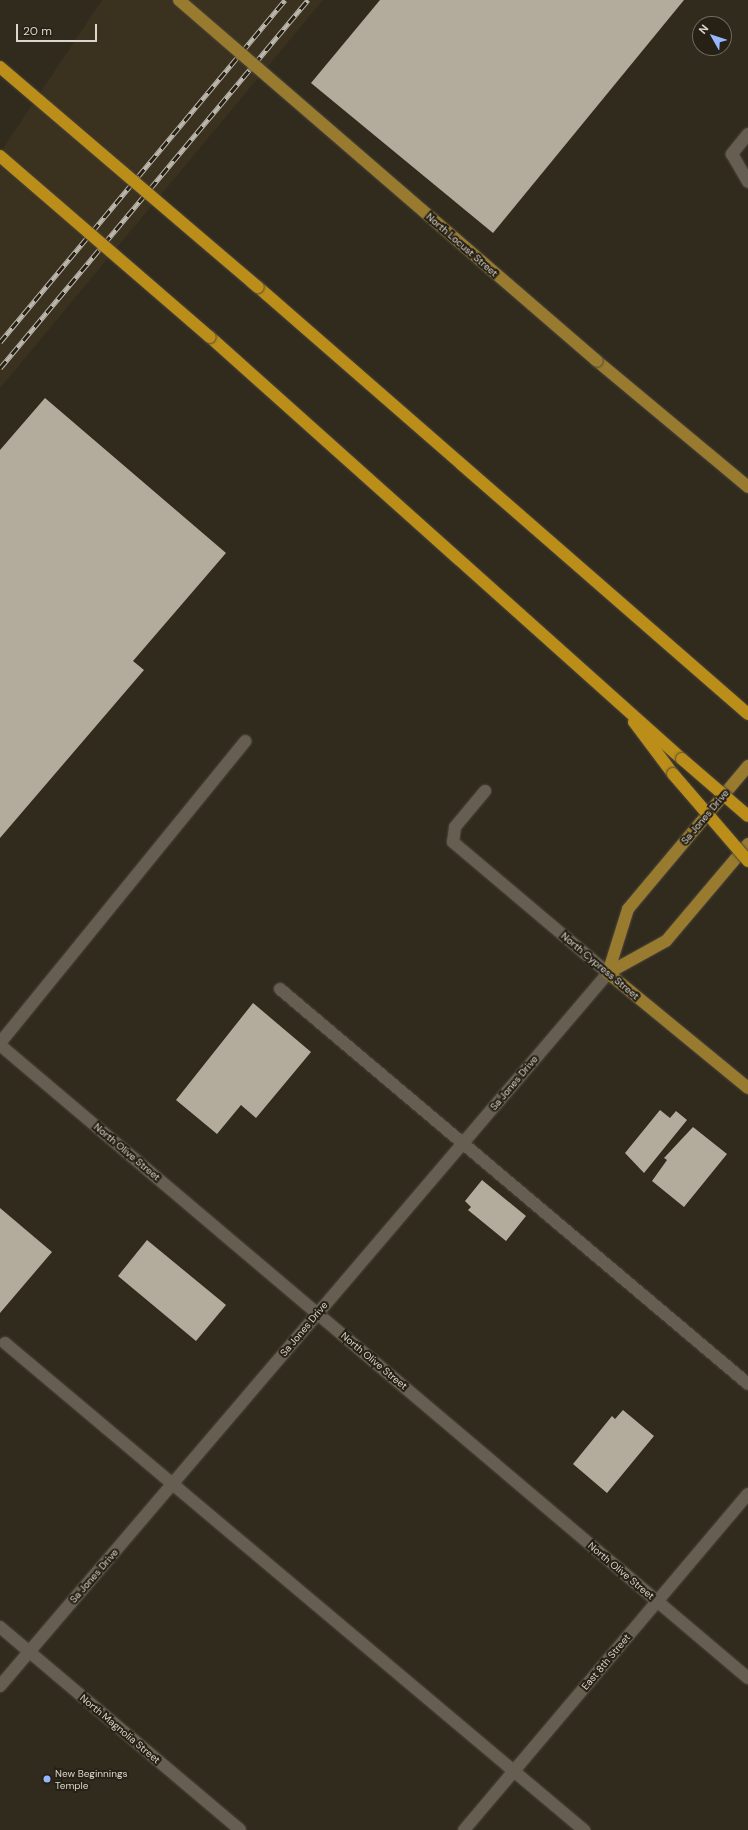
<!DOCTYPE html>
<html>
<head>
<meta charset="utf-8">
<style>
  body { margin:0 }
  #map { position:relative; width:748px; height:1830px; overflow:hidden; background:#312b1e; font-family:"DM Sans",sans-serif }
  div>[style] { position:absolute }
  .built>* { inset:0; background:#3a311e }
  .building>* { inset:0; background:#b3ab9c }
  .roads { filter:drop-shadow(0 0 1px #4b463b) drop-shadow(0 0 1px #4b463b) }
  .minor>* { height:12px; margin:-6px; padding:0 6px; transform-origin:6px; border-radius:6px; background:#665f51 }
  .major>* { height:12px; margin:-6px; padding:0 6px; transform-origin:6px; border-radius:6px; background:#997b30 }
  .highway>* { height:12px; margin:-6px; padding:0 6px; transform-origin:6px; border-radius:6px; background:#bb8e1a }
  .rail>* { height:4.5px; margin-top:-2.25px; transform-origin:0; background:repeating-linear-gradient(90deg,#272115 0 9px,#bdb9b0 0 18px); box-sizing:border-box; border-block:1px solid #bdb9b0 }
  .bridges { filter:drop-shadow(0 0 1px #4b463b) drop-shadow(0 0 1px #4b463b) }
  .major-bridge>* { height:12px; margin:-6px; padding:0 6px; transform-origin:6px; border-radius:6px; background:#997b30 }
  .highway-bridge>* { height:12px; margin:-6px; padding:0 6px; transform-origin:6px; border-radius:6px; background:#bb8e1a }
  .dots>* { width:11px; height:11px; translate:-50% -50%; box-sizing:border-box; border:2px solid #272115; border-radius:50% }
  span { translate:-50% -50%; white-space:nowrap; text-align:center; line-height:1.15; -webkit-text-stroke:4px #272115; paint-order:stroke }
  .street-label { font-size:10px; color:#dad6ce }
  .poi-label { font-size:10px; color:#dad6ce }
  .left { translate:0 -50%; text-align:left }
  .north { position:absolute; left:692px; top:16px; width:40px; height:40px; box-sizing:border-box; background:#272115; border:1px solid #6f695f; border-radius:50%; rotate:309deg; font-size:11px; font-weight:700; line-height:16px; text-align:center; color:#dad6ce }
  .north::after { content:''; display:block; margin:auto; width:14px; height:18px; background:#94b7fd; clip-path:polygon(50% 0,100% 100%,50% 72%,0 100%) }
  .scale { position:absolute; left:16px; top:24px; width:81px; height:18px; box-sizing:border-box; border:2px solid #dad6ce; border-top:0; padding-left:5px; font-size:12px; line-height:14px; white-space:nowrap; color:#dad6ce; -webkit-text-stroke:3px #272115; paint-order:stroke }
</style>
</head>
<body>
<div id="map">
  <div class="built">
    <i style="clip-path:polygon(102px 0,323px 0,0 388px,0 153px)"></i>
  </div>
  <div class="building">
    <i style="clip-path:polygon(380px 0,684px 0,493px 233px,311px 83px)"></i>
    <i style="clip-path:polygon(45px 398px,226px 553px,133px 661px,144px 670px,0 838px,0 450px)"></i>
    <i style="clip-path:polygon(253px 1003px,311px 1052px,256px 1118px,241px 1105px,217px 1134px,176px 1100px)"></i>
    <i style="clip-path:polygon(660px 1110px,670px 1118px,676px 1111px,687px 1120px,644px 1173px,625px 1153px)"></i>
    <i style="clip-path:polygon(693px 1127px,727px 1154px,684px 1207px,652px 1181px,667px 1160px,664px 1158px)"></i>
    <i style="clip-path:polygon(482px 1180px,526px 1216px,506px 1241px,468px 1210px,471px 1207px,465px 1201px)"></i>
    <i style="clip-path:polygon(0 1208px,52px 1252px,0 1313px)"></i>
    <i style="clip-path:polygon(147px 1240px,226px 1305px,196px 1341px,118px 1276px)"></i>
    <i style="clip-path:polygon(623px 1410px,654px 1436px,607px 1493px,573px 1464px,612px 1416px,615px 1419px)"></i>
  </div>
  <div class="roads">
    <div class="minor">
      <i style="left:748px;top:134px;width:26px;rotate:129deg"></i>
      <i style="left:732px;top:154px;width:32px;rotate:60deg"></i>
      <i style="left:280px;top:989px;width:612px;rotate:40.16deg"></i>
      <i style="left:0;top:1043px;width:389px;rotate:-50.9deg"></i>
      <i style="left:0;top:1045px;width:980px;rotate:40.24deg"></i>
      <i style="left:5px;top:1343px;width:757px;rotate:40.07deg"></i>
      <i style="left:0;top:1627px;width:314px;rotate:40.2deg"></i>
      <i style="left:0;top:1686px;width:937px;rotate:-49.54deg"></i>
      <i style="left:608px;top:973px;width:203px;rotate:-139.8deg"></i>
      <i style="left:453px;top:842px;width:15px;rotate:-82deg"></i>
      <i style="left:455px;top:827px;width:47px;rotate:-50.2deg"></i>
      <i style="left:464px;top:1830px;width:440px;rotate:-49.8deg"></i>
    </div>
    <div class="major">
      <i style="left:597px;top:361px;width:197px;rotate:39.8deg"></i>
      <i style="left:608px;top:973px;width:67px;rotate:-72.6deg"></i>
      <i style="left:628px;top:909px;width:187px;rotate:-50deg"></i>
      <i style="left:608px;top:973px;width:66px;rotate:-28.9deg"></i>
      <i style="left:666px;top:941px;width:127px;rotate:-49.8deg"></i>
      <i style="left:608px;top:973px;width:181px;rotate:39.4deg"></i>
    </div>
    <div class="highway">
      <i style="left:258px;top:287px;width:650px;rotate:41.07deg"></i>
      <i style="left:210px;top:337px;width:633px;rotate:41.8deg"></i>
      <i style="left:634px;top:722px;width:65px;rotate:53.1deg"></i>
    </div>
  </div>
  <div class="rail">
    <i style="left:0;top:342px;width:445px;rotate:-50.2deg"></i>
    <i style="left:0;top:368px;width:480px;rotate:-50.1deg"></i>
  </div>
  <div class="bridges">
    <div class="major-bridge">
      <i style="left:179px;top:0;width:552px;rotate:40.82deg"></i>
    </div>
    <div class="highway-bridge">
      <i style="left:0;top:67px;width:339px;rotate:40.5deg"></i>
      <i style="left:0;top:156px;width:277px;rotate:40.8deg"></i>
      <i style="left:682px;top:759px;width:87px;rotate:40.8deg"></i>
      <i style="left:673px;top:774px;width:115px;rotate:49.2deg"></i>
    </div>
  </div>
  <div class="dots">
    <i style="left:47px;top:1779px;background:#94b7fd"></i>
  </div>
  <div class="street-label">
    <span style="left:462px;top:245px;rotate:41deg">North Locust Street</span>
    <span style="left:705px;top:817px;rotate:-50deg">Sa Jones Drive</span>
    <span style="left:600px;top:966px;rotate:40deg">North Cypress Street</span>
    <span style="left:514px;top:1083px;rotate:-50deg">Sa Jones Drive</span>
    <span style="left:127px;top:1152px;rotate:40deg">North Olive Street</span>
    <span style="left:304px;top:1329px;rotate:-50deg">Sa Jones Drive</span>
    <span style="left:374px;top:1361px;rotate:40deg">North Olive Street</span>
    <span style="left:621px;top:1571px;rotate:40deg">North Olive Street</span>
    <span style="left:94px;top:1576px;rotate:-49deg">Sa Jones Drive</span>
    <span style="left:606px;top:1662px;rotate:-50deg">East 8th Street</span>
    <span style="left:120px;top:1729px;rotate:40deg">North Magnolia Street</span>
  </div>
  <div class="poi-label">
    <span class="left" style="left:55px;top:1779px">New Beginnings<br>Temple</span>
  </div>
  <div class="north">N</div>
  <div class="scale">20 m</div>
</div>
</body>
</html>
